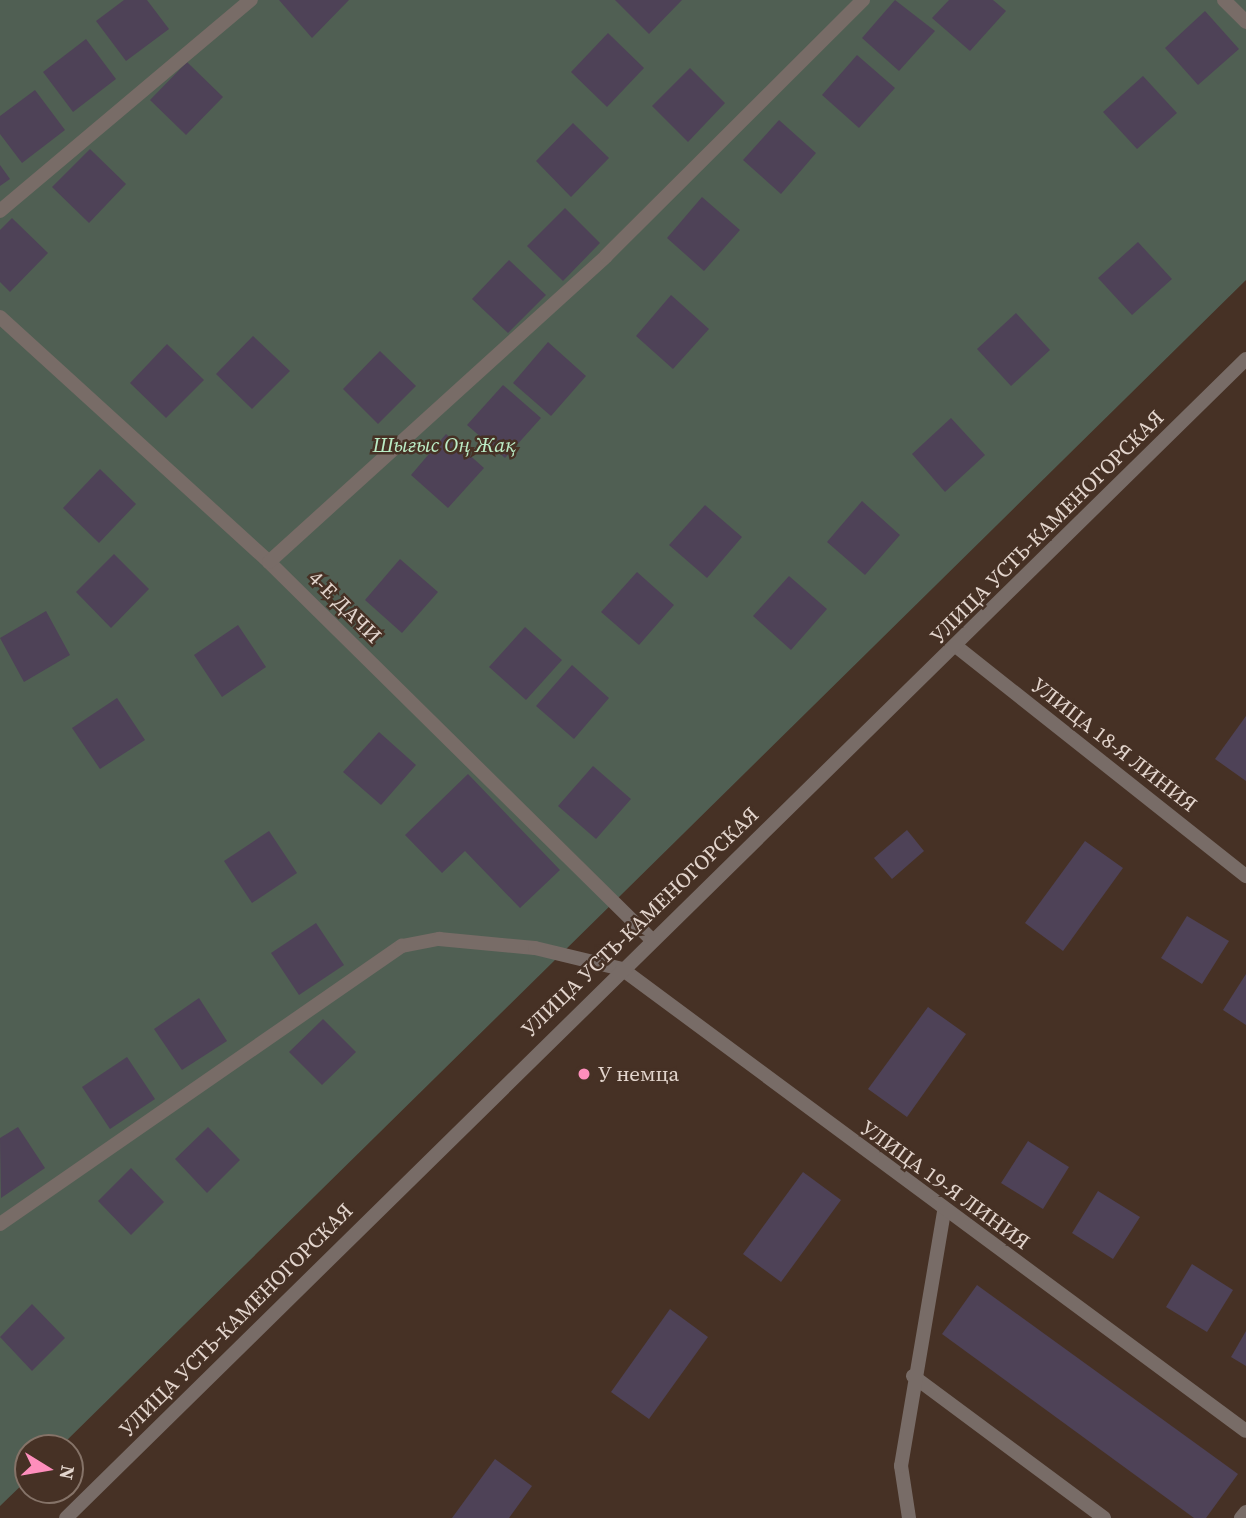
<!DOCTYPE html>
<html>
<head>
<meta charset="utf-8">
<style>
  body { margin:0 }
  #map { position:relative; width:1246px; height:1518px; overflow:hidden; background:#463125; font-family:"Source Serif 4",serif }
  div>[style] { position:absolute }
  .green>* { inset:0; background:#505f53 }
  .building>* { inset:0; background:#4e4257 }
  .service>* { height:14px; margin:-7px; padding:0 7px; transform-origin:7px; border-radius:7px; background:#786c67 }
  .minor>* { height:14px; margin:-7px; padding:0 7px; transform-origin:7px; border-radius:7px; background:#786c67 }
  .tertiary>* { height:14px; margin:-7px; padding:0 7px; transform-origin:7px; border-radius:7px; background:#786c67 }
  .dots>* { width:19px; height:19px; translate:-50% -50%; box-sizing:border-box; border:4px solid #463125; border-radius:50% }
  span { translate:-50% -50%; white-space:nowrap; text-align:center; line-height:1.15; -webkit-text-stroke:5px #463125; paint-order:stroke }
  .park-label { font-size:21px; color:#bbecc6; font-style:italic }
  .street-label { font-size:21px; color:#e3d5cd }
  .poi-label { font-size:21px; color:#e3d5cd }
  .left { translate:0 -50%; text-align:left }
  .north { position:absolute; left:14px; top:1434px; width:70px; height:70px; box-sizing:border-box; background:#463125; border:2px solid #857368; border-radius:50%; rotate:101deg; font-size:19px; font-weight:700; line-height:28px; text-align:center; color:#e3d5cd }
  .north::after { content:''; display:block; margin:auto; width:24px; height:32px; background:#fe8ebc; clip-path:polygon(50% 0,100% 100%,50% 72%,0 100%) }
</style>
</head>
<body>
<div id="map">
  <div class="green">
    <i style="clip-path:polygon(0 0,1246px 0,1246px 280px,59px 1448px,28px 1448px,28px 1479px,0 1506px)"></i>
  </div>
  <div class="building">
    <i style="clip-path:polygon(124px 0,147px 0,169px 29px,126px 61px,96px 21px)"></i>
    <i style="clip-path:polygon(279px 0,349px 0,312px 38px)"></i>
    <i style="clip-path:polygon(615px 0,682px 0,649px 34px)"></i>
    <i style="clip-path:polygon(895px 0,935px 31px,899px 71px,862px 38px)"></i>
    <i style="clip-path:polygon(949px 0,993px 0,1006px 11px,970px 51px,932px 18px)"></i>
    <i style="clip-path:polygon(1205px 11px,1239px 49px,1198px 85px,1165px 48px)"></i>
    <i style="clip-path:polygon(608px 33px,644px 68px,607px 107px,571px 72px)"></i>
    <i style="clip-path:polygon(86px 39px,116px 79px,73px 112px,43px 72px)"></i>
    <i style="clip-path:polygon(857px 55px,895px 88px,859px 128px,822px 95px)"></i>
    <i style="clip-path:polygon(187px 62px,223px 97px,186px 135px,150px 100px)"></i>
    <i style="clip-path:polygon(690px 68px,725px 103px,688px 142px,652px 106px)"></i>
    <i style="clip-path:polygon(1143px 76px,1177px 113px,1137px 149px,1103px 112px)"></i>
    <i style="clip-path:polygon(35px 90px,65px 130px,22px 163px,0 134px,0 116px)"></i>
    <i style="clip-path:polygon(779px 120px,816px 153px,781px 194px,743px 160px)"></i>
    <i style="clip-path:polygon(573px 123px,609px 158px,571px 197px,536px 161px)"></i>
    <i style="clip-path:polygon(90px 149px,126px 184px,89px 223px,52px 187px)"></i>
    <i style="clip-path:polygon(0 165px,10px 179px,0 186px)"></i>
    <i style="clip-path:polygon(702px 197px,740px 230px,704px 271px,667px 238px)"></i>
    <i style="clip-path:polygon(565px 208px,600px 243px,563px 281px,527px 246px)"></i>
    <i style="clip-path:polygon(12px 218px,48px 253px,10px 292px,0 282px,0 230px)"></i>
    <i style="clip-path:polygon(1138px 242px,1172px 279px,1132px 315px,1098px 278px)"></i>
    <i style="clip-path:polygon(509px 260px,546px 295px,508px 333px,472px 299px)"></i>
    <i style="clip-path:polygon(671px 295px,709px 329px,673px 369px,636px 336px)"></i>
    <i style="clip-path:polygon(1016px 313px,1050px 350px,1011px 386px,977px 349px)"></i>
    <i style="clip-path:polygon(253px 336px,290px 371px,252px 409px,216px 374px)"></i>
    <i style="clip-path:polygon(548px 342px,586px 376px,551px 416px,513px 383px)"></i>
    <i style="clip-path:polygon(167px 344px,204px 380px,166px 418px,130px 383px)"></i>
    <i style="clip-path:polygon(380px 351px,416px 386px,378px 424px,343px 389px)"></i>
    <i style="clip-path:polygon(503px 385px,541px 418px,505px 458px,467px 425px)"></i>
    <i style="clip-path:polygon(951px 418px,985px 455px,945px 492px,912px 454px)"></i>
    <i style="clip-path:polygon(446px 434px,484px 468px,448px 508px,411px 475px)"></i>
    <i style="clip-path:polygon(100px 469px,136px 504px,99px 543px,63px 508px)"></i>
    <i style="clip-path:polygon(862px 501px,900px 535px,865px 575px,827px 542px)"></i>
    <i style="clip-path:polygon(705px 505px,742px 537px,707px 578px,669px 545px)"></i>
    <i style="clip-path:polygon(114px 554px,149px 589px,111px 628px,76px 592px)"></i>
    <i style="clip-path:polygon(400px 559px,438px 592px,402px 633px,365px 600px)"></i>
    <i style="clip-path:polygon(637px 572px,674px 605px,639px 645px,601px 612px)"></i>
    <i style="clip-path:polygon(789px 576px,827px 609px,791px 650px,753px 616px)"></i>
    <i style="clip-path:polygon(46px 611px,70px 655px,24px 682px,0 638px)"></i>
    <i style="clip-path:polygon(238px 625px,266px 667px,222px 697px,194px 655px)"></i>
    <i style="clip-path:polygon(525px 627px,562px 660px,526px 700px,489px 667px)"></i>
    <i style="clip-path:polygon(572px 665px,609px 698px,574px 739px,536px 706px)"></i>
    <i style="clip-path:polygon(117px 698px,145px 740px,100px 769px,72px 728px)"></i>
    <i style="clip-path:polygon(1246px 716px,1246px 781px,1215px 759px)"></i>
    <i style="clip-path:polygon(379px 732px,416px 765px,381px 805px,343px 772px)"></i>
    <i style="clip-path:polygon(593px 766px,631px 799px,596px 839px,558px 806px)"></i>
    <i style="clip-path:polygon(468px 774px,560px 870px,520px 908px,465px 851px,442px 873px,405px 835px)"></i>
    <i style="clip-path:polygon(907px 830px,924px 851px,892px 879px,874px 858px)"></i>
    <i style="clip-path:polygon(269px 831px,297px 873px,252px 903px,224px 861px)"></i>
    <i style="clip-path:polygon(1085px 841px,1123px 868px,1063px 951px,1025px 923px)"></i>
    <i style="clip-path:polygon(1187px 916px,1229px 941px,1202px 984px,1161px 958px)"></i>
    <i style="clip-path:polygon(316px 923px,344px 965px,299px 995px,271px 953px)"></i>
    <i style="clip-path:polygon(1246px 974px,1246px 1025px,1223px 1010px)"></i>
    <i style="clip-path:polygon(199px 998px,227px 1041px,182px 1070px,154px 1029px)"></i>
    <i style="clip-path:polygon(928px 1007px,966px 1034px,907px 1117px,868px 1089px)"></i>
    <i style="clip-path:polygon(323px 1019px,356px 1052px,322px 1085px,289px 1052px)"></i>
    <i style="clip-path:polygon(127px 1057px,155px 1099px,110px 1129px,82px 1087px)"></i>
    <i style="clip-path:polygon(18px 1127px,45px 1168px,1px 1198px,0 1138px)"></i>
    <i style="clip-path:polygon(208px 1127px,240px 1160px,207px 1193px,175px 1159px)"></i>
    <i style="clip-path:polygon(1028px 1141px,1069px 1167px,1043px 1209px,1001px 1183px)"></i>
    <i style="clip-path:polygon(131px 1168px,164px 1202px,131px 1235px,98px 1201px)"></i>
    <i style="clip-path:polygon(803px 1172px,841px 1200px,781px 1282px,743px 1254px)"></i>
    <i style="clip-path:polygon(1098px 1191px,1140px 1217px,1113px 1259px,1072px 1233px)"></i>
    <i style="clip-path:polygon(1192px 1264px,1233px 1290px,1207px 1332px,1166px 1307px)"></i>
    <i style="clip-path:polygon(977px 1285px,1238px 1474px,1206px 1518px,1194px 1518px,942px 1334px)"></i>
    <i style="clip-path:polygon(32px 1304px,65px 1338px,32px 1371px,0 1337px)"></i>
    <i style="clip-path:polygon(670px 1309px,708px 1337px,649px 1419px,611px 1392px)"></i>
    <i style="clip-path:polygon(1246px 1331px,1246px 1366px,1231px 1357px)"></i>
    <i style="clip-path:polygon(495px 1459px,532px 1486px,509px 1518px,452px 1518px)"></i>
  </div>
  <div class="service">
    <i style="left:1224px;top:0;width:31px;rotate:45deg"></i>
    <i style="left:0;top:211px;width:328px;rotate:-40.1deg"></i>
    <i style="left:0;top:317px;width:364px;rotate:42.3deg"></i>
    <i style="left:269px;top:562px;width:535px;rotate:44.62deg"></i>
    <i style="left:269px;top:562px;width:455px;rotate:-42.2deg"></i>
    <i style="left:606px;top:256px;width:363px;rotate:-44.9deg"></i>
    <i style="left:0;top:1224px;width:489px;rotate:-34.7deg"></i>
    <i style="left:402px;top:946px;width:38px;rotate:-11deg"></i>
    <i style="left:439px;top:939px;width:96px;rotate:5.4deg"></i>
    <i style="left:535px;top:948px;width:89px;rotate:13.6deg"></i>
    <i style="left:913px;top:1376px;width:238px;rotate:36.6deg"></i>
    <i style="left:909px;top:1518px;width:53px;rotate:-98.7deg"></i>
    <i style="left:901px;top:1466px;width:258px;rotate:-80.4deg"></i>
    <i style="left:1241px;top:1518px;width:8px;rotate:-50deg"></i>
  </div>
  <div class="minor">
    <i style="left:957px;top:647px;width:369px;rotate:38.4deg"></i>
    <i style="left:622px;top:969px;width:776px;rotate:36.52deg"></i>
  </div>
  <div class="tertiary">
    <i style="left:66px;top:1518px;width:1654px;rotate:-44.49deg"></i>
  </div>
  <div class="dots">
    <i style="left:584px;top:1074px;background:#fe8ebc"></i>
  </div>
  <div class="park-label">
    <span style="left:444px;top:445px">Шығыс Оң Жақ</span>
  </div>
  <div class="street-label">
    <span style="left:1047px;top:527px;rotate:-45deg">УЛИЦА УСТЬ-КАМЕНОГОРСКАЯ</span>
    <span style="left:345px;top:607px;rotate:45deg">4-Е ДАЧИ</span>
    <span style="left:1114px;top:745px;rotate:38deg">УЛИЦА 18-Я ЛИНИЯ</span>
    <span style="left:640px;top:922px;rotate:-44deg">УЛИЦА УСТЬ-КАМЕНОГОРСКАЯ</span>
    <span style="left:945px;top:1185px;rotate:36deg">УЛИЦА 19-Я ЛИНИЯ</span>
    <span style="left:236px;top:1320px;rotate:-45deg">УЛИЦА УСТЬ-КАМЕНОГОРСКАЯ</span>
  </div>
  <div class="poi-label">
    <span class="left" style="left:598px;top:1074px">У немца</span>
  </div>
  <div class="north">N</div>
</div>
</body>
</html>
